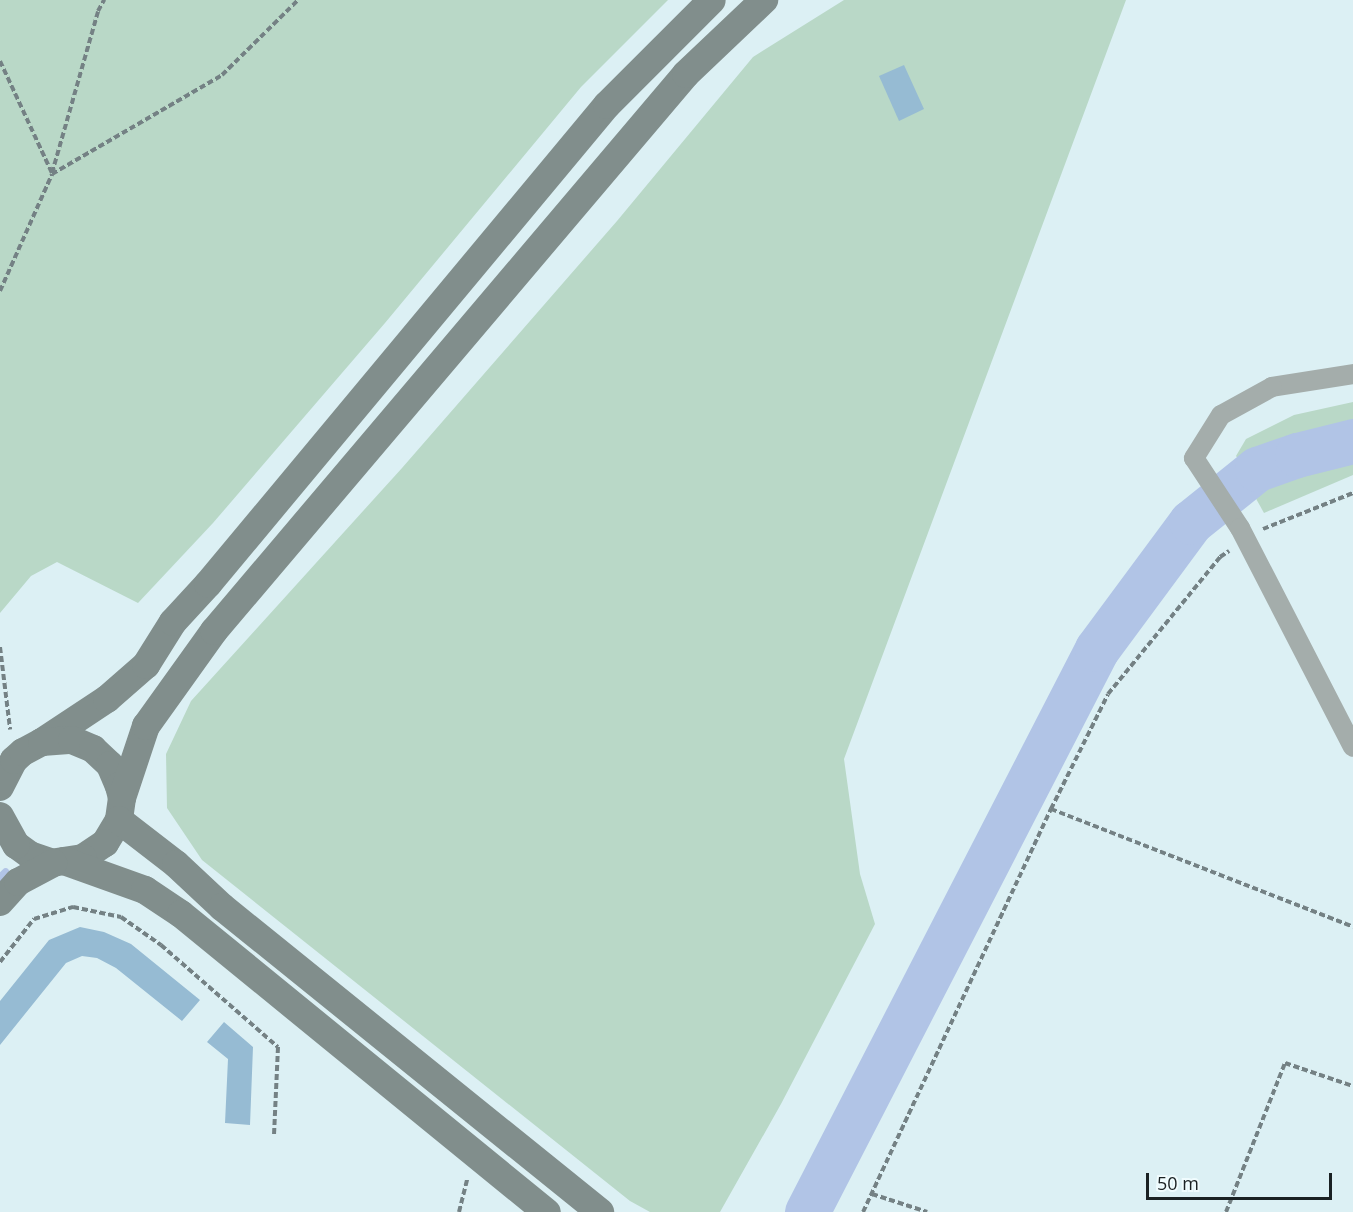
<!DOCTYPE html>
<html>
<head>
<meta charset="utf-8">
<style>
  body { margin:0 }
  #map { position:relative; width:1353px; height:1212px; overflow:hidden; background:#dcf0f4; font-family:"Open Sans",sans-serif }
  div>[style] { position:absolute }
  .green>* { inset:0; background:#b9d8c7 }
  .stream>* { height:8px; margin:-4px; padding:0 4px; transform-origin:4px; border-radius:4px; background:#b1c4e6 }
  .river>* { height:45px; margin:-22.5px; padding:0 22.5px; transform-origin:22.5px; border-radius:22.5px; background:#b1c4e6 }
  .building>* { inset:0; background:#96bbd3 }
  .path>* { height:4px; margin-top:-2px; transform-origin:0; background:repeating-linear-gradient(90deg,#748184 0 6px,transparent 0 9px) }
  .street>* { height:20px; margin:-10px; padding:0 10px; transform-origin:10px; border-radius:10px; background:#a4adab }
  .secondary>* { height:28px; margin:-14px; padding:0 14px; transform-origin:14px; border-radius:14px; background:#818e8c }
  span { translate:-50% -50%; white-space:nowrap; text-align:center; line-height:1.15; -webkit-text-stroke:4.5px #f0fcfe; paint-order:stroke }
  .scale { position:absolute; left:1146px; top:1173px; width:186px; height:27px; box-sizing:border-box; border:3px solid #1a2123; border-top:0; padding-left:8px; font-size:18px; line-height:21px; white-space:nowrap; color:#1a2123; -webkit-text-stroke:4px #f0fcfe; paint-order:stroke }
</style>
</head>
<body>
<div id="map">
  <div class="green">
    <i style="clip-path:polygon(0 0,668px 0,581px 87px,385px 323px,213px 523px,138px 603px,57px 562px,31px 576px,0 613px)"></i>
    <i style="clip-path:polygon(844px 0,1126px 0,844px 759px,860px 874px,875px 924px,781px 1104px,720px 1212px,650px 1212px,630px 1201px,202px 860px,167px 808px,166px 754px,191px 701px,402px 468px,617px 221px,753px 57px)"></i>
    <i style="clip-path:polygon(1353px 402px,1353px 429px,1285px 447px,1243px 466px,1236px 456px,1246px 439px,1294px 415px)"></i>
    <i style="clip-path:polygon(1353px 448px,1353px 475px,1264px 513px,1254px 495px,1266px 478px)"></i>
  </div>
  <div class="stream">
    <i style="left:0;top:878px;width:8px;rotate:-45deg"></i>
  </div>
  <div class="river">
    <i style="left:807px;top:1212px;width:633px;rotate:-62.75deg"></i>
    <i style="left:1097px;top:649px;width:158px;rotate:-53.5deg"></i>
    <i style="left:1191px;top:522px;width:85px;rotate:-38.8deg"></i>
    <i style="left:1257px;top:469px;width:42px;rotate:-19.3deg"></i>
    <i style="left:1297px;top:455px;width:58px;rotate:-14deg"></i>
  </div>
  <div class="building">
    <i style="clip-path:polygon(904px 65px,924px 109px,899px 121px,879px 76px)"></i>
    <i style="clip-path:polygon(80px 927px,104px 932px,131px 944px,200px 1000px,182px 1021px,116px 968px,97px 958px,82px 956px,66px 963px,0 1045px,0 1001px,49px 940px)"></i>
    <i style="clip-path:polygon(224px 1022px,253px 1047px,250px 1125px,225px 1123px,228px 1059px,207px 1042px)"></i>
  </div>
  <div class="path">
    <i style="left:0;top:61px;width:123px;rotate:65.1deg"></i>
    <i style="left:52px;top:173px;width:168px;rotate:-74.1deg"></i>
    <i style="left:98px;top:11px;width:13px;rotate:-61deg"></i>
    <i style="left:0;top:291px;width:128px;rotate:-66deg"></i>
    <i style="left:52px;top:174px;width:197px;rotate:-30.2deg"></i>
    <i style="left:222px;top:75px;width:107px;rotate:-44.6deg"></i>
    <i style="left:1263px;top:529px;width:97px;rotate:-21.8deg"></i>
    <i style="left:0;top:647px;width:83px;rotate:83deg"></i>
    <i style="left:1051px;top:809px;width:324px;rotate:21.3deg"></i>
    <i style="left:0;top:962px;width:55px;rotate:-51.7deg"></i>
    <i style="left:34px;top:919px;width:41px;rotate:-17.1deg"></i>
    <i style="left:73px;top:907px;width:49px;rotate:11.8deg"></i>
    <i style="left:121px;top:917px;width:49px;rotate:35deg"></i>
    <i style="left:161px;top:945px;width:155px;rotate:41.1deg"></i>
    <i style="left:278px;top:1047px;width:88px;rotate:92.6deg"></i>
    <i style="left:872px;top:1194px;width:58px;rotate:18.1deg"></i>
    <i style="left:459px;top:1212px;width:34px;rotate:-76deg"></i>
    <i style="left:863px;top:1212px;width:445px;rotate:-65deg"></i>
    <i style="left:1051px;top:809px;width:128px;rotate:-63.6deg"></i>
    <i style="left:1108px;top:694px;width:177px;rotate:-50.7deg"></i>
    <i style="left:1220px;top:557px;width:11px;rotate:-34deg"></i>
    <i style="left:1226px;top:1212px;width:160px;rotate:-68.4deg"></i>
    <i style="left:1285px;top:1063px;width:72px;rotate:18.7deg"></i>
  </div>
  <div class="street">
    <i style="left:1353px;top:374px;width:82px;rotate:170.9deg"></i>
    <i style="left:1272px;top:387px;width:58px;rotate:151.2deg"></i>
    <i style="left:1221px;top:415px;width:51px;rotate:122.1deg"></i>
    <i style="left:1194px;top:458px;width:84px;rotate:56.7deg"></i>
    <i style="left:1240px;top:528px;width:246px;rotate:62.7deg"></i>
  </div>
  <div class="secondary">
    <i style="left:42px;top:742px;width:78px;rotate:-33.5deg"></i>
    <i style="left:107px;top:699px;width:52px;rotate:-41.1deg"></i>
    <i style="left:146px;top:665px;width:51px;rotate:-57.9deg"></i>
    <i style="left:173px;top:622px;width:52px;rotate:-47.4deg"></i>
    <i style="left:208px;top:584px;width:623px;rotate:-50.21deg"></i>
    <i style="left:607px;top:105px;width:148px;rotate:-45deg"></i>
    <i style="left:0;top:787px;width:30px;rotate:-63deg"></i>
    <i style="left:14px;top:760px;width:12px;rotate:-42deg"></i>
    <i style="left:23px;top:752px;width:21px;rotate:-28deg"></i>
    <i style="left:42px;top:742px;width:30px;rotate:-4deg"></i>
    <i style="left:72px;top:740px;width:23px;rotate:23deg"></i>
    <i style="left:93px;top:749px;width:23px;rotate:43deg"></i>
    <i style="left:110px;top:765px;width:23px;rotate:67deg"></i>
    <i style="left:119px;top:786px;width:12px;rotate:76deg"></i>
    <i style="left:122px;top:798px;width:22px;rotate:98deg"></i>
    <i style="left:119px;top:820px;width:27px;rotate:121deg"></i>
    <i style="left:105px;top:843px;width:27px;rotate:146deg"></i>
    <i style="left:83px;top:858px;width:30px;rotate:171deg"></i>
    <i style="left:53px;top:863px;width:24px;rotate:-161deg"></i>
    <i style="left:30px;top:855px;width:17px;rotate:-144deg"></i>
    <i style="left:16px;top:845px;width:33px;rotate:-119deg"></i>
    <i style="left:122px;top:798px;width:76px;rotate:-71.6deg"></i>
    <i style="left:146px;top:726px;width:117px;rotate:-54.4deg"></i>
    <i style="left:214px;top:631px;width:730px;rotate:-49.72deg"></i>
    <i style="left:686px;top:74px;width:108px;rotate:-43.5deg"></i>
    <i style="left:119px;top:820px;width:72px;rotate:37.7deg"></i>
    <i style="left:176px;top:864px;width:63px;rotate:43.1deg"></i>
    <i style="left:222px;top:907px;width:486px;rotate:38.9deg"></i>
    <i style="left:64px;top:861px;width:86px;rotate:19.7deg"></i>
    <i style="left:145px;top:890px;width:43px;rotate:33.7deg"></i>
    <i style="left:181px;top:914px;width:472px;rotate:39.2deg"></i>
    <i style="left:0;top:902px;width:27px;rotate:-48deg"></i>
    <i style="left:18px;top:882px;width:40px;rotate:-28deg"></i>
  </div>
  <div class="scale">50 m</div>
</div>
</body>
</html>
